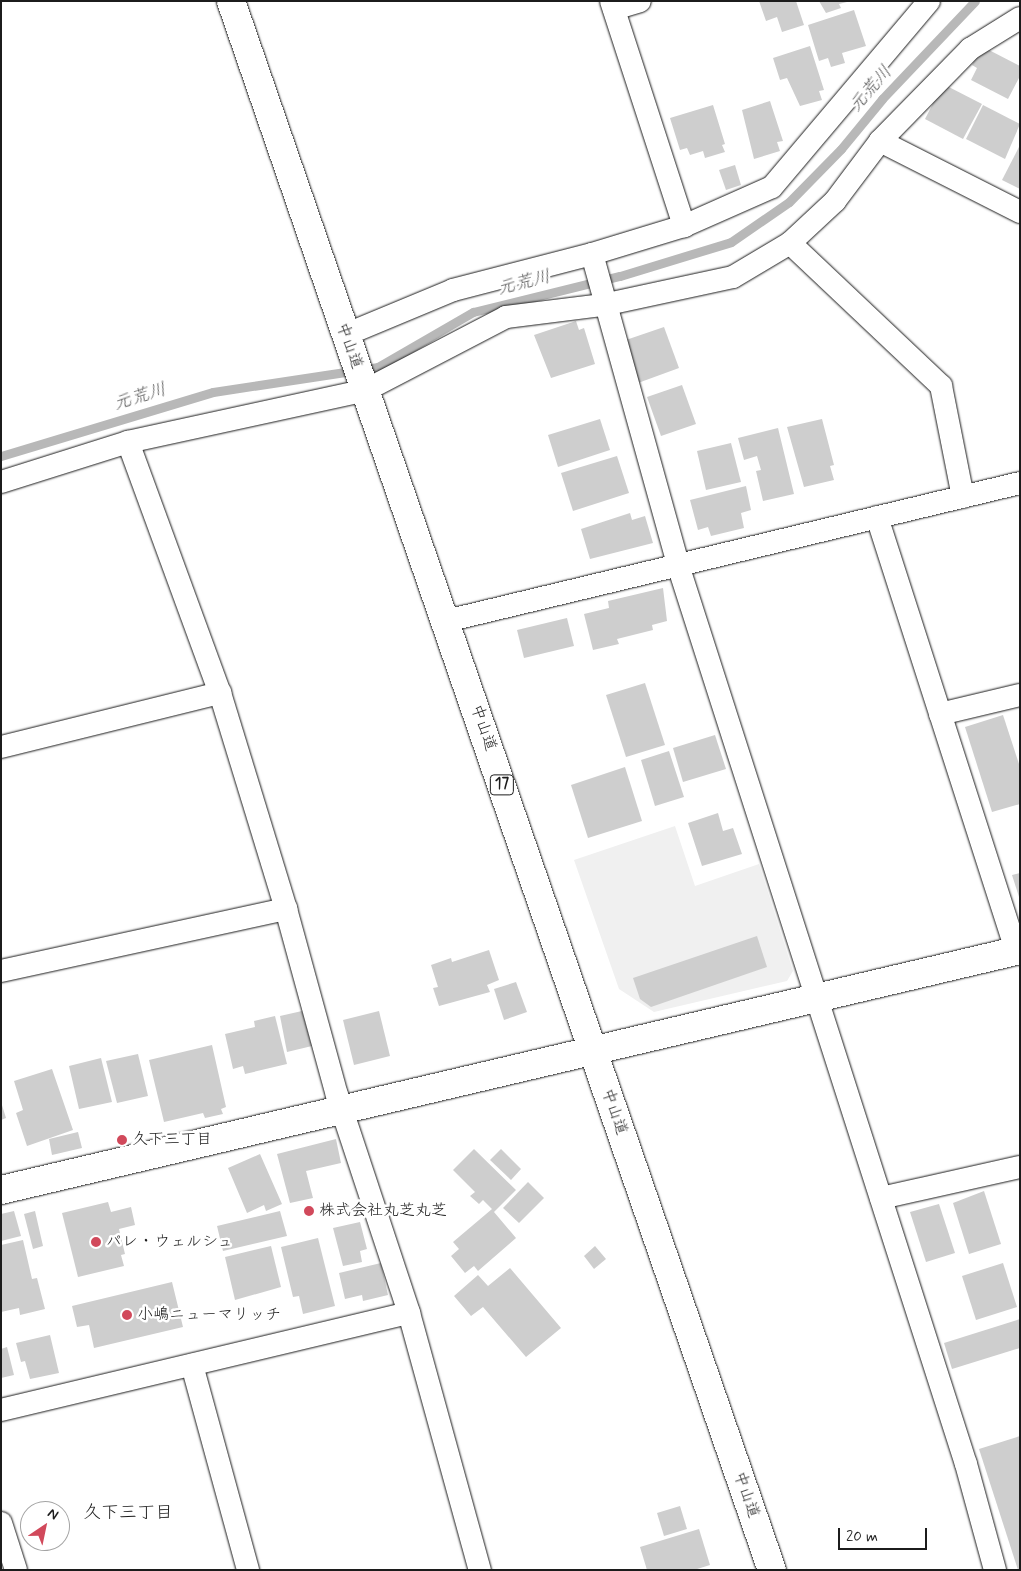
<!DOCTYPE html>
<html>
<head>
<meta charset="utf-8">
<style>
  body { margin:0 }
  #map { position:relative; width:1021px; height:1571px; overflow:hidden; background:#fff; font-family:Mynerve,"Klee One",sans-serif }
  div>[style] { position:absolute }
  .built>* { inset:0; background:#f0f0f0 }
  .stream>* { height:9px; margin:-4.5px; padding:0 4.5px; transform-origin:4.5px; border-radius:4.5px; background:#b8b8b8 }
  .building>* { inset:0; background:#cecece }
  .roads { filter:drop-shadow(0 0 1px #1c1c1c) drop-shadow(0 0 1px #1c1c1c) }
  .minor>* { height:22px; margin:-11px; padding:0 11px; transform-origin:11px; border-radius:11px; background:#fff }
  .tertiary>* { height:28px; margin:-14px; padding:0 14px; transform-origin:14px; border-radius:14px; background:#fff }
  .trunk>* { height:28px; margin:-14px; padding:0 14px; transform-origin:14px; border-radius:14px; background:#fff }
  .dots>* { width:14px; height:14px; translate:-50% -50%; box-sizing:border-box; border:2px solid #fff; border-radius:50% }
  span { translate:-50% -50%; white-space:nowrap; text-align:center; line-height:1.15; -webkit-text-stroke:5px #fff; paint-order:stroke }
  .shield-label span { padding:1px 4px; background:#fff; border:1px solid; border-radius:4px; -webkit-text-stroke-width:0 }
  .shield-label { font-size:15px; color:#1c1c1c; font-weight:700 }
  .street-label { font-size:16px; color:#1c1c1c }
  .poi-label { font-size:16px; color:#1c1c1c }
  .left { translate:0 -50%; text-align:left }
  .water-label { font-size:18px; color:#5a5a5a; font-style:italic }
  .neighbourhood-label { font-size:18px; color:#1c1c1c }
  .frame { position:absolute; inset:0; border:2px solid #1c1c1c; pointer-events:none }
  .north { position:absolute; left:20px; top:1501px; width:50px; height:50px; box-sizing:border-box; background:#fff; border:1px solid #a4a4a4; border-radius:50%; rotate:34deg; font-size:14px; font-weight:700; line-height:20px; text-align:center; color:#1c1c1c }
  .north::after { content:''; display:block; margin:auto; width:18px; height:22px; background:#d1495b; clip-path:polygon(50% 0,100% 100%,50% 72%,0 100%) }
  .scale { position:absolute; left:838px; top:1528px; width:89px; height:22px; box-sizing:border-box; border:2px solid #1c1c1c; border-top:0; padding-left:6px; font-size:15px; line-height:18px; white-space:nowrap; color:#1c1c1c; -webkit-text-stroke:4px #fff; paint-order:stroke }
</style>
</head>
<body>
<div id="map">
  <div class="built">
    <i style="clip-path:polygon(675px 826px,695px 886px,759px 864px,793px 971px,787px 981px,654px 1012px,619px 989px,574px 860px)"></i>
  </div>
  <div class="stream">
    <i style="left:1px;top:456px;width:221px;rotate:-16.8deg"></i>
    <i style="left:213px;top:392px;width:167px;rotate:-8.6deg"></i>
    <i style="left:378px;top:367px;width:110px;rotate:-30.1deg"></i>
    <i style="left:473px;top:312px;width:151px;rotate:-13.8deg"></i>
    <i style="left:620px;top:276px;width:116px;rotate:-17deg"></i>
    <i style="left:731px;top:242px;width:70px;rotate:-34.6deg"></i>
    <i style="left:789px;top:202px;width:74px;rotate:-45.5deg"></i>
    <i style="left:841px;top:149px;width:65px;rotate:-50.6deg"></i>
    <i style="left:882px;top:99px;width:135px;rotate:-46.5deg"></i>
  </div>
  <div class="building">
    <i style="clip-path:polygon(759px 1px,796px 1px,804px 25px,782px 32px,777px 17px,766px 21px)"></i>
    <i style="clip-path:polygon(819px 1px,847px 1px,847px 2px,839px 4px,841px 8px,826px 13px)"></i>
    <i style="clip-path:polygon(854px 10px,866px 46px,842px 53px,845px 63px,831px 67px,828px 58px,819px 61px,808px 25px)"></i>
    <i style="clip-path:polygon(810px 46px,824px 90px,819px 91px,822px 100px,800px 106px,787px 78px,780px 80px,773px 58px)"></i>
    <i style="clip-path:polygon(987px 49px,1020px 66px,1020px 76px,1008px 99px,971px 80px,977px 68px,972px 65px,979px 51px)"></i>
    <i style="clip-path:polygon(943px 84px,982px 104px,963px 139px,925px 119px)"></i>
    <i style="clip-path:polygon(770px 101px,783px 141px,777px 142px,780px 151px,754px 159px,742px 110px)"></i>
    <i style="clip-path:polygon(713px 105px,725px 144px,722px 145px,725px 152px,705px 158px,703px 151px,690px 155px,687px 148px,680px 150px,670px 118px)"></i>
    <i style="clip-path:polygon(983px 105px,1020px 124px,1005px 159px,966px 139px)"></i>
    <i style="clip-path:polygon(1020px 145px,1020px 189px,1002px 180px)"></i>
    <i style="clip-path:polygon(735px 165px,741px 185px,726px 190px,719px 170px)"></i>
    <i style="clip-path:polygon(576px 321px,579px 330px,584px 328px,595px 364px,551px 378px,534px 335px)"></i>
    <i style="clip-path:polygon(664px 327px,679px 368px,638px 383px,623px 341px)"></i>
    <i style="clip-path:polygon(682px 385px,696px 424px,661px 436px,647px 397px)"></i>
    <i style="clip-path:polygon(600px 419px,610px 450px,558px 467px,548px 435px)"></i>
    <i style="clip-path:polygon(822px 419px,834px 465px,830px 466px,834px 480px,804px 487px,787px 427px)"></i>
    <i style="clip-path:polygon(778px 428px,794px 494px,763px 501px,756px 471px,761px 470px,757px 456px,744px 460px,738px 438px)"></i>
    <i style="clip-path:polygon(731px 443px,741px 482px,706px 490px,697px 451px)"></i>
    <i style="clip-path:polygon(617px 456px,629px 493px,573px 511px,561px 473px)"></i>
    <i style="clip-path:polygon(746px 486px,751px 510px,741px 513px,744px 528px,711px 536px,708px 527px,698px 530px,690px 500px)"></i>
    <i style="clip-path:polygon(630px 513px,632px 520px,645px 516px,653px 543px,590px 559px,581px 529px)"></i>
    <i style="clip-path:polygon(663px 588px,667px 621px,652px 625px,653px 630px,617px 639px,619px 644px,593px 650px,584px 614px,609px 608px,608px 601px)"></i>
    <i style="clip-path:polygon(567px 618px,574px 646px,524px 658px,517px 630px)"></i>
    <i style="clip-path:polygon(645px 683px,665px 745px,626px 757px,606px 695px)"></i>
    <i style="clip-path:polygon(1003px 715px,1020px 767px,1020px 804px,992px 812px,965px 727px)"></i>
    <i style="clip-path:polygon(715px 735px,726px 769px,683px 782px,673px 748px)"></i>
    <i style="clip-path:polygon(669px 751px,684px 797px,655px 806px,641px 760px)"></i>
    <i style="clip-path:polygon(625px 767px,642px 821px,588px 838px,571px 785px)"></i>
    <i style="clip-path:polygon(718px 813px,723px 831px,733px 828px,742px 854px,702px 866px,688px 823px)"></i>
    <i style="clip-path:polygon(1020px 873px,1020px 896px,1019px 897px,1012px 875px)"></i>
    <i style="clip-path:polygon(757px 936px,767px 967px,651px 1007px,640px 999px,633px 978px)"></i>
    <i style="clip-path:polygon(489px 950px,499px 980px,487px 985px,490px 992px,439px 1006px,433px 988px,438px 987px,431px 965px,451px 958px,452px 962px)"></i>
    <i style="clip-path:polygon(516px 982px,527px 1012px,504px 1020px,494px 989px)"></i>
    <i style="clip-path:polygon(302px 1011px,312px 1046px,287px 1052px,280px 1016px)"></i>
    <i style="clip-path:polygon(379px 1011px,390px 1056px,354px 1065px,343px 1020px)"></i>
    <i style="clip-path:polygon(275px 1016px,287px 1064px,245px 1074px,243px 1066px,233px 1069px,225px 1034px,255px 1027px,254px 1021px)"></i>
    <i style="clip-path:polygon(212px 1045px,226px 1107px,221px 1109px,223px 1114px,205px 1118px,203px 1113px,164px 1122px,149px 1060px)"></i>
    <i style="clip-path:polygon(138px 1054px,148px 1096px,117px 1103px,106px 1061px)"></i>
    <i style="clip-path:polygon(101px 1058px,112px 1102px,79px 1109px,69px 1066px)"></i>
    <i style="clip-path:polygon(52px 1069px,73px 1130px,27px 1146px,16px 1113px,23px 1110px,14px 1081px)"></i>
    <i style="clip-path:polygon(1px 1102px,6px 1118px,1px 1120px)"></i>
    <i style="clip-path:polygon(78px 1132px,82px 1148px,52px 1155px,49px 1139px)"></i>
    <i style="clip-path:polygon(336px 1139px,341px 1163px,306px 1171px,313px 1198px,290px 1203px,277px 1154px)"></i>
    <i style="clip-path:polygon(474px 1149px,516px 1190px,494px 1212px,516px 1238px,478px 1271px,474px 1266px,465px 1273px,451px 1256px,459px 1249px,453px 1242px,492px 1209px,483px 1200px,479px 1204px,470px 1196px,475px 1192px,453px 1170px)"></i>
    <i style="clip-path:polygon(501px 1149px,521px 1169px,511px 1180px,490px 1160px)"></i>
    <i style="clip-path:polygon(260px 1154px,282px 1204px,266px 1211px,264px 1205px,247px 1213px,228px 1168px)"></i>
    <i style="clip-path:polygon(528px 1182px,544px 1198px,519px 1223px,503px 1208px)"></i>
    <i style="clip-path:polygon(984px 1191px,1001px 1244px,969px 1254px,953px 1203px)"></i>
    <i style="clip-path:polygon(108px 1202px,111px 1212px,131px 1207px,135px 1225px,119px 1229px,125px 1254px,121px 1255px,124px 1266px,78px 1277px,62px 1213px)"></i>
    <i style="clip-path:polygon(939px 1204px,955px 1253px,926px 1262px,910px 1212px)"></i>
    <i style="clip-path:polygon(14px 1211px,21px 1236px,1px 1241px,1px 1214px)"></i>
    <i style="clip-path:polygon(35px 1211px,43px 1246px,33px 1249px,24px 1214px)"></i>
    <i style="clip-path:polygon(280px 1211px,287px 1236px,223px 1251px,217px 1226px)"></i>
    <i style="clip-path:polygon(360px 1222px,367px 1249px,360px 1251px,362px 1262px,343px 1266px,333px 1228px)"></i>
    <i style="clip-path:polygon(318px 1238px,335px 1306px,303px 1314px,299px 1296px,293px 1297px,281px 1247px)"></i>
    <i style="clip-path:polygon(23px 1240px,32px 1279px,37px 1278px,45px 1309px,20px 1315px,19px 1308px,1px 1312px,1px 1245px)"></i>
    <i style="clip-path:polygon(271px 1246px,281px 1287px,235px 1300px,225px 1257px)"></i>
    <i style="clip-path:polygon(595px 1246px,606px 1259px,594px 1269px,584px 1256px)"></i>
    <i style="clip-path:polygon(381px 1263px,388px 1295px,363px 1301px,362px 1295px,345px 1299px,339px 1273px)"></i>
    <i style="clip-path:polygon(1003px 1263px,1017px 1307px,976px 1320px,962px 1276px)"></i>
    <i style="clip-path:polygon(510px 1268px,561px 1328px,526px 1357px,483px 1307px,471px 1316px,454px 1296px,478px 1275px,488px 1286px)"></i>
    <i style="clip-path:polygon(172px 1282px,183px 1327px,94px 1348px,89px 1325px,77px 1327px,72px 1306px)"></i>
    <i style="clip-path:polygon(1020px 1319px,1020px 1348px,952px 1369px,944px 1343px)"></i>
    <i style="clip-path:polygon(50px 1335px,59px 1373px,30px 1379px,25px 1361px,21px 1362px,16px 1343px)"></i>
    <i style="clip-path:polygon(7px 1347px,14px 1375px,1px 1378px,1px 1349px)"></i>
    <i style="clip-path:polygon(1020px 1436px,1020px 1570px,1018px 1570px,979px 1449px)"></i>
    <i style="clip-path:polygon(680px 1506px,687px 1529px,664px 1536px,657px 1513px)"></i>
    <i style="clip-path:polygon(699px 1529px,710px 1565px,694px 1570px,647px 1570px,640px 1547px)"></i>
  </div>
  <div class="roads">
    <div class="minor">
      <i style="left:611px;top:1px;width:237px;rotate:72deg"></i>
      <i style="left:614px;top:9px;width:27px;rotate:-17deg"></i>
      <i style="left:880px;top:141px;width:129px;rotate:-45.6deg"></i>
      <i style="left:970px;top:49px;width:59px;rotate:-31.8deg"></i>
      <i style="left:790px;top:243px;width:208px;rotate:43.4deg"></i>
      <i style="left:941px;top:386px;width:113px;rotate:78.8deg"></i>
      <i style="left:592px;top:254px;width:323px;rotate:74.5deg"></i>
      <i style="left:678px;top:565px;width:944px;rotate:72.24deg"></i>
      <i style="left:966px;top:1464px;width:110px;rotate:74.7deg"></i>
      <i style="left:345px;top:335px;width:117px;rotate:-22.6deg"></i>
      <i style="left:453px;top:290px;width:144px;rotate:-14.5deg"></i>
      <i style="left:592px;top:254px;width:96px;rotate:-16.9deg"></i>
      <i style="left:684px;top:226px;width:96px;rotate:-23.9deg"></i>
      <i style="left:772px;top:187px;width:243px;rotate:-49.8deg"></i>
      <i style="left:128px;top:442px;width:267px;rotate:69.9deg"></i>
      <i style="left:220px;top:693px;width:226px;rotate:73deg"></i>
      <i style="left:286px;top:909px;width:193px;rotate:74.7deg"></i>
      <i style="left:337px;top:1095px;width:230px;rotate:71.7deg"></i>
      <i style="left:409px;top:1313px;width:267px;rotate:74.6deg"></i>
      <i style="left:1px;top:482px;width:133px;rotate:-17.5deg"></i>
      <i style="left:128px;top:442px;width:244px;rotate:-12.3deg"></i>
      <i style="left:366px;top:390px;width:158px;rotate:-27.5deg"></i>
      <i style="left:506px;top:317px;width:98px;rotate:-7.1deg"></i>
      <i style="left:603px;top:305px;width:133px;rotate:-12.2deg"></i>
      <i style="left:733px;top:277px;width:66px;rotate:-30.8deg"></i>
      <i style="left:790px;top:243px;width:62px;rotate:-43deg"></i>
      <i style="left:835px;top:201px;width:75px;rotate:-53.1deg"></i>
      <i style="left:880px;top:141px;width:157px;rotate:26.9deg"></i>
      <i style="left:877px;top:517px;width:456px;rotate:72.2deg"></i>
      <i style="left:446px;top:621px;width:590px;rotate:-13.52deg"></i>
      <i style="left:940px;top:714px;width:82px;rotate:-13.4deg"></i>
      <i style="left:1px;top:747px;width:226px;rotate:-13.9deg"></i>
      <i style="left:1px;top:971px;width:292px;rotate:-12.3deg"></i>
      <i style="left:881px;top:1198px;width:142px;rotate:-12.6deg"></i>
      <i style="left:192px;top:1365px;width:213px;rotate:74.7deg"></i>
      <i style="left:1px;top:1410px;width:419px;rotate:-13.4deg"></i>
      <i style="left:1px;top:1523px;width:49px;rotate:72.3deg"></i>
    </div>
    <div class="tertiary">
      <i style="left:1px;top:1190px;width:1047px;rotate:-13.25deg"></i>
    </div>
    <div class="trunk">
      <i style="left:231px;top:1px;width:1660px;rotate:70.98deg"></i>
    </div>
  </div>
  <div class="dots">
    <i style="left:122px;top:1140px;background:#d1495b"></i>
    <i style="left:309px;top:1211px;background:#d1495b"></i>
    <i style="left:96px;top:1242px;background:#d1495b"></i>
    <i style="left:127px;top:1315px;background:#d1495b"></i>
  </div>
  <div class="shield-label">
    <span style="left:502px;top:785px">17</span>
  </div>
  <div class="street-label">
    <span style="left:349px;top:346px;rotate:70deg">中山道</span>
    <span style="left:483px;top:728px;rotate:71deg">中山道</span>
    <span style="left:614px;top:1112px;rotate:71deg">中山道</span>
    <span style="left:746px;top:1495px;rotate:71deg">中山道</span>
  </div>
  <div class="poi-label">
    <span class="left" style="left:132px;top:1140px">久下三丁目</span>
    <span class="left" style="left:319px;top:1211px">株式会社丸芝丸芝</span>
    <span class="left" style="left:106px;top:1242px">パレ・ウェルシュ</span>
    <span class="left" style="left:137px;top:1315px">小嶋ニューマリッチ</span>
  </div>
  <div class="water-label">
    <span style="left:871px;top:89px;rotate:-49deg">元荒川</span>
    <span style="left:524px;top:283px;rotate:-14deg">元荒川</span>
    <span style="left:140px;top:397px;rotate:-17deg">元荒川</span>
  </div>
  <div class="neighbourhood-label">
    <span style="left:128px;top:1513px">久下三丁目</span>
  </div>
  <div class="frame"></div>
  <div class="north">N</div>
  <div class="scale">20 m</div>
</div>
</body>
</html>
